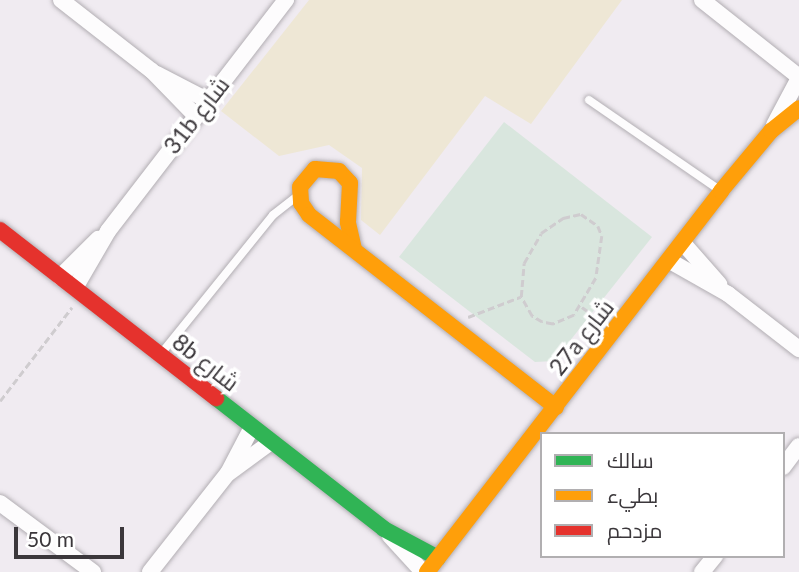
<!DOCTYPE html>
<html>
<head>
<meta charset="utf-8">
<style>
  body { margin:0 }
  #map { position:relative; width:799px; height:572px; overflow:hidden; background:#f0ebf1; font-family:Lato,Cairo,sans-serif }
  div>[style] { position:absolute }
  .green>* { inset:0; background:#d9e6de }
  .sand>* { inset:0; background:#eee7d5 }
  .path>* { height:2.5px; margin-top:-1.25px; transform-origin:0; background:repeating-linear-gradient(90deg,#cfcccf 0 7px,transparent 0 10.5px) }
  .roads { filter:drop-shadow(0 0 2px #b2aeb3) drop-shadow(0 0 2px #b2aeb3) }
  .lane>* { height:8px; margin:-4px; padding:0 4px; transform-origin:4px; border-radius:4px; background:#fdfcfd }
  .street>* { height:16px; margin:-8px; padding:0 8px; transform-origin:8px; border-radius:8px; background:#fdfcfd }
  .fast>* { height:16px; margin:-8px; padding:0 8px; transform-origin:8px; border-radius:8px; background:#30b455 }
  .slow>* { height:16px; margin:-8px; padding:0 8px; transform-origin:8px; border-radius:8px; background:#ff9f0a }
  .jam>* { height:16px; margin:-8px; padding:0 8px; transform-origin:8px; border-radius:8px; background:#e5322d }
  span { translate:-50% -50%; white-space:nowrap; text-align:center; line-height:1.15; -webkit-text-stroke:7px #fff; paint-order:stroke }
  .street-label { font-size:23px; color:#3b373b }
  .legend { position:absolute; left:540px; top:432px; width:245px; height:126px; box-sizing:border-box; background:#fff; border:2px solid #b1afb1; margin:0; padding:9px 12px; list-style:none; font-size:21px; color:#3b373b }
  .legend li { display:flex; align-items:center; gap:14px; height:35px }
  .legend b { width:35px; border:2px solid #b1afb1 }
  .scale { position:absolute; left:14px; top:527px; width:110px; height:32px; box-sizing:border-box; border:4px solid #3b373b; border-top:0; padding-left:9px; font-size:21px; line-height:24px; white-space:nowrap; color:#3b373b; -webkit-text-stroke:5px #fff; paint-order:stroke }
</style>
</head>
<body>
<div id="map">
  <div class="green">
    <i style="clip-path:polygon(504px 122px,652px 237px,554px 361px,535px 362px,399px 257px)"></i>
  </div>
  <div class="sand">
    <i style="clip-path:polygon(309px 0,622px 0,531px 124px,485px 96px,380px 235px,361px 220px,362px 168px,329px 145px,279px 156px,221px 111px)"></i>
  </div>
  <div class="path">
    <i style="left:581px;top:214px;width:21px;rotate:35deg"></i>
    <i style="left:598px;top:226px;width:11px;rotate:68deg"></i>
    <i style="left:602px;top:236px;width:42px;rotate:98.1deg"></i>
    <i style="left:596px;top:278px;width:43px;rotate:120.7deg"></i>
    <i style="left:574px;top:315px;width:23px;rotate:157deg"></i>
    <i style="left:553px;top:324px;width:11px;rotate:-170deg"></i>
    <i style="left:542px;top:322px;width:12px;rotate:-149deg"></i>
    <i style="left:532px;top:316px;width:22px;rotate:-120deg"></i>
    <i style="left:521px;top:297px;width:34px;rotate:-85deg"></i>
    <i style="left:524px;top:263px;width:34px;rotate:-60deg"></i>
    <i style="left:541px;top:233px;width:27px;rotate:-34deg"></i>
    <i style="left:563px;top:218px;width:18px;rotate:-13deg"></i>
    <i style="left:582px;top:307px;width:24px;rotate:36deg"></i>
    <i style="left:468px;top:317px;width:56px;rotate:-21deg"></i>
    <i style="left:0;top:401px;width:118px;rotate:-52.5deg"></i>
  </div>
  <div class="roads">
    <div class="lane">
      <i style="left:589px;top:100px;width:160px;rotate:34.6deg"></i>
      <i style="left:160px;top:355px;width:180px;rotate:-51.1deg"></i>
      <i style="left:273px;top:215px;width:33px;rotate:-38deg"></i>
    </div>
    <div class="street">
      <i style="left:61px;top:0;width:115px;rotate:38deg"></i>
      <i style="left:152px;top:71px;width:62px;rotate:45.7deg"></i>
      <i style="left:702px;top:0;width:124px;rotate:38.4deg"></i>
      <i style="left:157px;top:74px;width:56px;rotate:27.5deg"></i>
      <i style="left:774px;top:125px;width:53px;rotate:-62deg"></i>
      <i style="left:683px;top:243px;width:55px;rotate:48.7deg"></i>
      <i style="left:670px;top:261px;width:67px;rotate:29.6deg"></i>
      <i style="left:728px;top:294px;width:90px;rotate:37.8deg"></i>
      <i style="left:60px;top:277px;width:54px;rotate:-45deg"></i>
      <i style="left:75px;top:288px;width:66px;rotate:-59.9deg"></i>
      <i style="left:108px;top:231px;width:292px;rotate:-52.4deg"></i>
      <i style="left:783px;top:467px;width:26px;rotate:-53deg"></i>
      <i style="left:230px;top:472px;width:51px;rotate:-36.2deg"></i>
      <i style="left:0;top:503px;width:116px;rotate:36.6deg"></i>
      <i style="left:390px;top:536px;width:49px;rotate:47.5deg"></i>
      <i style="left:150px;top:572px;width:126px;rotate:-51.8deg"></i>
      <i style="left:228px;top:473px;width:52px;rotate:-62.4deg"></i>
      <i style="left:702px;top:572px;width:21px;rotate:-51deg"></i>
    </div>
    <div class="fast">
      <i style="left:216px;top:398px;width:213px;rotate:37.9deg"></i>
      <i style="left:384px;top:529px;width:61px;rotate:28.2deg"></i>
    </div>
    <div class="slow">
      <i style="left:354px;top:249px;width:28px;rotate:-103deg"></i>
      <i style="left:348px;top:222px;width:39px;rotate:-87deg"></i>
      <i style="left:350px;top:183px;width:16px;rotate:-133deg"></i>
      <i style="left:339px;top:171px;width:24px;rotate:-175deg"></i>
      <i style="left:315px;top:169px;width:23px;rotate:130deg"></i>
      <i style="left:300px;top:187px;width:16px;rotate:86deg"></i>
      <i style="left:301px;top:203px;width:14px;rotate:56deg"></i>
      <i style="left:309px;top:215px;width:313px;rotate:37.9deg"></i>
      <i style="left:427px;top:572px;width:481px;rotate:-52.3deg"></i>
      <i style="left:721px;top:191px;width:78px;rotate:-50.2deg"></i>
      <i style="left:771px;top:131px;width:36px;rotate:-39deg"></i>
    </div>
    <div class="jam">
      <i style="left:0;top:230px;width:274px;rotate:37.9deg"></i>
    </div>
  </div>
  <div class="street-label">
    <span style="left:196px;top:115px;rotate:-52deg">31b شارع</span>
    <span style="left:581px;top:337px;rotate:-52deg">27a شارع</span>
    <span style="left:206px;top:362px;rotate:38deg">8b شارع</span>
  </div>
  <ul class="legend">
  <li><b style="height:9px;background:#30b455"></b>سالك</li>
  <li><b style="height:9px;background:#ff9f0a"></b>بطيء</li>
  <li><b style="height:9px;background:#e5322d"></b>مزدحم</li>
  </ul>
  <div class="scale">50 m</div>
</div>
</body>
</html>
